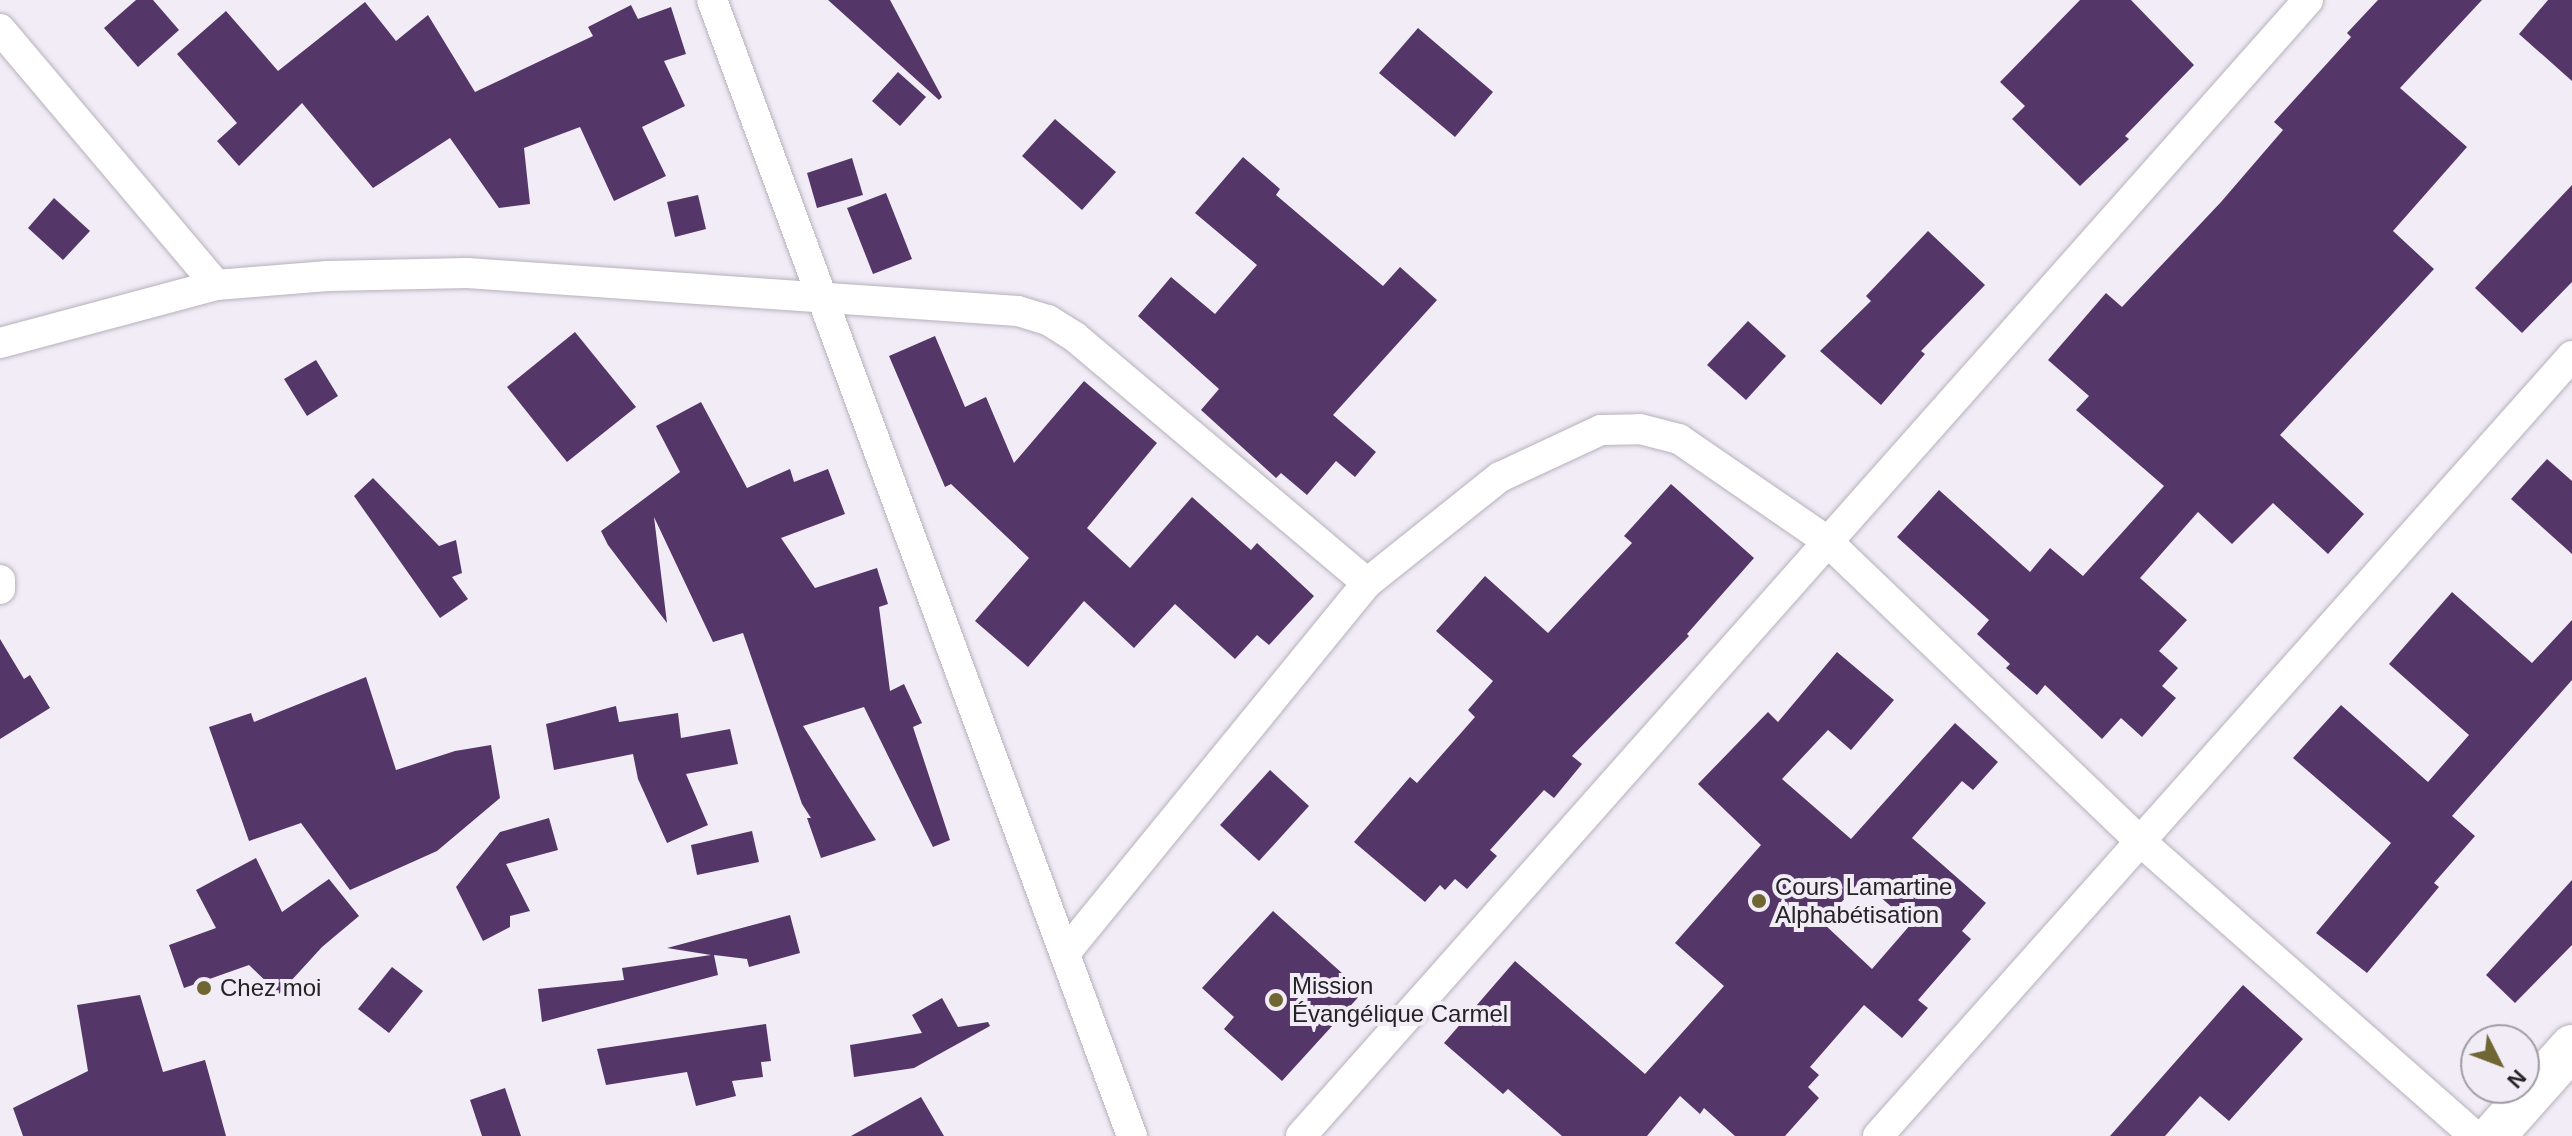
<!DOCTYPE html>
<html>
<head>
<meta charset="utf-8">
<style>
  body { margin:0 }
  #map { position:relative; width:2572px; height:1136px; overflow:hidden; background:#f2ecf7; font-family:Arial,sans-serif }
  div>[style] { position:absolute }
  .building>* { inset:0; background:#543768 }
  .roads { filter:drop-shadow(0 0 2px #b7b1bc) drop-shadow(0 0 2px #b7b1bc) }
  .street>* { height:30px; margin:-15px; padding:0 15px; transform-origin:15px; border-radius:15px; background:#fff }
  .secondary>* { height:44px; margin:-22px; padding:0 22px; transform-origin:22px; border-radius:22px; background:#fff }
  .dots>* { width:22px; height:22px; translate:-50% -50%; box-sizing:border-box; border:4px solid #f2ecf7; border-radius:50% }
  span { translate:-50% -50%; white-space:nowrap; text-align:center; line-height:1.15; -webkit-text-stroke:8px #f2ecf7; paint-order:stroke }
  .poi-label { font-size:24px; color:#262327 }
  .left { translate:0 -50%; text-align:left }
  .north { position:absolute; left:2460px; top:1024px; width:80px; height:80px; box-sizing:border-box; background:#f2ecf7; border:2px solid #a09ca4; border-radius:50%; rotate:132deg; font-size:22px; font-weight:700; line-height:32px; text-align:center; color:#262327 }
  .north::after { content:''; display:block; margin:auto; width:28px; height:36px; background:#6f6633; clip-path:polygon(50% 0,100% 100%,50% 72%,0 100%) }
</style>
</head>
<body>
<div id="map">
  <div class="building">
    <i style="clip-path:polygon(136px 0,153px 0,179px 30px,138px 67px,104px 28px)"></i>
    <i style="clip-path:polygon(828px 0,890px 0,942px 97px,939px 100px)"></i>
    <i style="clip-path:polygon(2080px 0,2131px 0,2194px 65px,2125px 136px,2129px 139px,2080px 186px,2012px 119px,2025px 106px,2000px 82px)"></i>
    <i style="clip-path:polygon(2378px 0,2482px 0,2400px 88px,2467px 147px,2393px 231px,2434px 269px,2280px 435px,2364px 514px,2328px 554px,2273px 503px,2232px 544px,2198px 512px,2140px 578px,2187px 620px,2159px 651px,2178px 668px,2162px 686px,2176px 698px,2142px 737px,2121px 718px,2102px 739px,2045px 685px,2037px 695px,2006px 668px,2010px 664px,1977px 634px,1989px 620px,1897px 537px,1939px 490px,2030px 572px,2050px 548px,2083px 576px,2164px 486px,2076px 410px,2089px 396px,2048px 360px,2106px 293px,2122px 307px,2221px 202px,2283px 130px,2274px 122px,2351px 37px,2347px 33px)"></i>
    <i style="clip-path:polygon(2548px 0,2572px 0,2572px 81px,2519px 34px)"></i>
    <i style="clip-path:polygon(365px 2px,396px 41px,428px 15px,475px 92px,593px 36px,588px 27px,631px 5px,638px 19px,671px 7px,686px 54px,664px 61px,685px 106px,642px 127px,666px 176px,614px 201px,580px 127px,524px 148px,530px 204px,499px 208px,450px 138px,373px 188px,302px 103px,239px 166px,217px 141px,237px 123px,177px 54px,226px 11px,278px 71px)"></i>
    <i style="clip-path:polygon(1418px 28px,1493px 92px,1455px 137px,1379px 73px)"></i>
    <i style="clip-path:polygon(898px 72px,926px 97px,900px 126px,872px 101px)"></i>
    <i style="clip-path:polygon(1055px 119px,1116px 172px,1082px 210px,1022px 156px)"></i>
    <i style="clip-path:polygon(1243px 157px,1280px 189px,1276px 195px,1383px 286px,1400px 267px,1437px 300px,1333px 415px,1376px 452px,1355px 477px,1336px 461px,1307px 495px,1281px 473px,1276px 478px,1201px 410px,1219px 389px,1138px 316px,1171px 277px,1215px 314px,1257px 265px,1195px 213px)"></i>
    <i style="clip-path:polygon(852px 158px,863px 195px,817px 208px,807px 173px)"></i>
    <i style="clip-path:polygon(2572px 185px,2572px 282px,2522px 333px,2475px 288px)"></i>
    <i style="clip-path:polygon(886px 193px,912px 259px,873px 274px,847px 208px)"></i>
    <i style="clip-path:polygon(698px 195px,706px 229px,675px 237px,667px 202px)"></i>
    <i style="clip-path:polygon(54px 198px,90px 231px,63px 260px,28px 228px)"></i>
    <i style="clip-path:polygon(1928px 231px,1985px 285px,1921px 351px,1925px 354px,1881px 405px,1820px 351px,1871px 301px,1866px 296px)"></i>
    <i style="clip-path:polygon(1748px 321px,1786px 356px,1746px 400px,1707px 365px)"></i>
    <i style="clip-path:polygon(575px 332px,636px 407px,567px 462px,507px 387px)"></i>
    <i style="clip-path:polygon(935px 336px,965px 407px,986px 397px,1014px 463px,1084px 381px,1157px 443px,1087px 528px,1130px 568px,1192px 497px,1251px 550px,1257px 543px,1314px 596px,1269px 645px,1257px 635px,1235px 659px,1175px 604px,1134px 648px,1084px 601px,1028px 667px,975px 621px,1029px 558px,951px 484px,945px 487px,889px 356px)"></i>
    <i style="clip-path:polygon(316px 360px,338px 396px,307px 416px,284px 379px)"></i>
    <i style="clip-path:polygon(701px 402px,747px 488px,790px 469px,794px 482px,828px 469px,845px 514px,781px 538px,815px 588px,877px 568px,888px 604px,879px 607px,890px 691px,904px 684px,922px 723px,913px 727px,950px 840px,933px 847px,864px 707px,803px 726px,876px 840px,821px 858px,807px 818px,811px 818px,802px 804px,743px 633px,713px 642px,654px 517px,667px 623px,608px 545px,601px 531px,680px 472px,656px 426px)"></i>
    <i style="clip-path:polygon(2547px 459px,2572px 481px,2572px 554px,2511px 499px)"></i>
    <i style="clip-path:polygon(373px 478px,439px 546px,456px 540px,462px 573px,452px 577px,468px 599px,440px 618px,354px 496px)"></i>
    <i style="clip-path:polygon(1671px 484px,1754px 558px,1687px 634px,1689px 636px,1572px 756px,1582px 764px,1554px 798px,1544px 790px,1490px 850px,1497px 856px,1467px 889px,1455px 879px,1445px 890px,1440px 885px,1425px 902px,1354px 842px,1410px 777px,1417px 783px,1475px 717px,1468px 710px,1493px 681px,1436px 631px,1485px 576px,1548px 633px,1632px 543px,1624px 536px)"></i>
    <i style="clip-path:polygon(2452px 592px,2532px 663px,2572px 620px,2572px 680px,2452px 816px,2475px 836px,2434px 883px,2439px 887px,2367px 973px,2316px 933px,2391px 843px,2293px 758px,2341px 705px,2428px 782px,2469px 735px,2389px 664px)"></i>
    <i style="clip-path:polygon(0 639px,24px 679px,30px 675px,50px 708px,0 739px)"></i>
    <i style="clip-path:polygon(evenodd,1837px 652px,1894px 700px,1851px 750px,1828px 730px,1782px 779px,1851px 839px,1955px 723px,1998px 762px,1973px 790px,1962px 781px,1912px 838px,1986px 903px,1962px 931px,1971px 939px,1918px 1000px,1928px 1008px,1902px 1038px,1864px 1005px,1810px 1067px,1819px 1075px,1808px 1087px,1819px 1098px,1785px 1136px,1735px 1136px,1704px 1108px,1700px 1114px,1680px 1096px,1647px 1136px,1562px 1136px,1508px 1089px,1503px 1094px,1444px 1043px,1515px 961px,1645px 1074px,1724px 986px,1675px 943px,1761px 845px,1698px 784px,1768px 712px,1778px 722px,1837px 652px,1861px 880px,1911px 924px,1872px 969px,1823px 923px,1861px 880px)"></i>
    <i style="clip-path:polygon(366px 677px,396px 770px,455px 751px,491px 745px,500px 798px,437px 851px,350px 890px,301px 823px,249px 841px,209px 727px,251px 713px,254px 722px)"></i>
    <i style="clip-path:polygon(616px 706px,619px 722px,678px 713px,681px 738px,730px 729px,738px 764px,686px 774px,708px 825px,667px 843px,638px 779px,633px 754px,554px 770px,546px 724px)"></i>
    <i style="clip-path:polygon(1270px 770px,1309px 806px,1259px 861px,1220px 825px)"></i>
    <i style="clip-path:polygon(549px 818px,558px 850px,506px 864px,530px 911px,510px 916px,510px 927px,483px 941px,456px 887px,500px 832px)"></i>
    <i style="clip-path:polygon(752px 831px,759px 862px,697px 875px,691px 845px)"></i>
    <i style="clip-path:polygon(256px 858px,282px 912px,329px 879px,359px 916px,322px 947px,279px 994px,249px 965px,184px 988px,169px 945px,216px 928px,196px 890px)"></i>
    <i style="clip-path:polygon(2572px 880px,2572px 945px,2515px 1003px,2486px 975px)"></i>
    <i style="clip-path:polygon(1273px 911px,1363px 992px,1282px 1081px,1224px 1029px,1234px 1017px,1202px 988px)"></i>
    <i style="clip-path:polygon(790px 915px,800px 953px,749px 967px,747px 959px,714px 955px,718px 975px,542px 1022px,538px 989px,624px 980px,622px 968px,711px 955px,667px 948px)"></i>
    <i style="clip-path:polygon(392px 967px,423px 991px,389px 1033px,358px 1009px)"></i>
    <i style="clip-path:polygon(2243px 985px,2303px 1039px,2229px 1121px,2200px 1096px,2165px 1136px,2110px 1136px)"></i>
    <i style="clip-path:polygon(140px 995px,163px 1072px,205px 1060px,226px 1136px,23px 1136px,13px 1108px,88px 1071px,77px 1005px)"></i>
    <i style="clip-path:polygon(942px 998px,958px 1027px,988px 1022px,990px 1026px,914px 1068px,854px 1077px,850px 1045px,922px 1033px,912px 1015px)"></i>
    <i style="clip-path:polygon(766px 1024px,771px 1061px,761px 1062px,763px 1077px,732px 1081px,736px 1096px,696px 1106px,687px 1072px,606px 1085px,597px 1049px)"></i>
    <i style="clip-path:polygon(505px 1088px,521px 1136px,482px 1136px,470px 1100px)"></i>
    <i style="clip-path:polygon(921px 1097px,944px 1136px,851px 1136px)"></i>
  </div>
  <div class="roads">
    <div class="street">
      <i style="left:712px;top:0;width:1211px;rotate:69.71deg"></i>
      <i style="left:0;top:29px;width:335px;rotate:49.8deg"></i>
      <i style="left:0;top:343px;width:224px;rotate:-15deg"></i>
      <i style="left:216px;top:285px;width:112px;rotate:-4.6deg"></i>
      <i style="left:328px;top:276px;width:139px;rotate:-1.2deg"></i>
      <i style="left:467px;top:273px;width:552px;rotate:3.95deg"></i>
      <i style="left:1018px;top:311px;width:31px;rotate:17deg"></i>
      <i style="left:1048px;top:320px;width:32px;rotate:32deg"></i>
      <i style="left:1075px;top:337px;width:382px;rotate:40.1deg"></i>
      <i style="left:0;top:580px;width:9px;rotate:90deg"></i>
      <i style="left:1066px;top:952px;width:476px;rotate:-50.8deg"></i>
      <i style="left:1367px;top:583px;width:170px;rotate:-38.6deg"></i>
      <i style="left:1500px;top:477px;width:111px;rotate:-25deg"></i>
      <i style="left:1601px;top:430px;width:39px;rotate:-1deg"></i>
      <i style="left:1640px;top:429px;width:40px;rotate:14.4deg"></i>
      <i style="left:1679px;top:439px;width:178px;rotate:34.5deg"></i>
      <i style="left:1826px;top:540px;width:435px;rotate:43.8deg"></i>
      <i style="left:2140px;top:841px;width:446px;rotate:41.4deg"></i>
      <i style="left:1301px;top:1136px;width:1518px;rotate:-48.44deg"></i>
      <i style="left:1878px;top:1136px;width:1044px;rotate:-48.34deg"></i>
    </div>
    <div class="secondary">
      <i style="left:2493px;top:1136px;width:119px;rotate:-48.4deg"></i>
    </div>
  </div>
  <div class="dots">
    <i style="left:1759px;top:901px;background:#6f6633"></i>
    <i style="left:204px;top:988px;background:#6f6633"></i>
    <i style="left:1276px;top:1000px;background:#6f6633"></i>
  </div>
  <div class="poi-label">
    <span class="left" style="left:1775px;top:901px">Cours Lamartine<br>Alphabétisation</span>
    <span class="left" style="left:1292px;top:1000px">Mission<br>Évangélique Carmel</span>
    <span class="left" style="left:220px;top:988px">Chez moi</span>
  </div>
  <div class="north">N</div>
</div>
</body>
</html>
